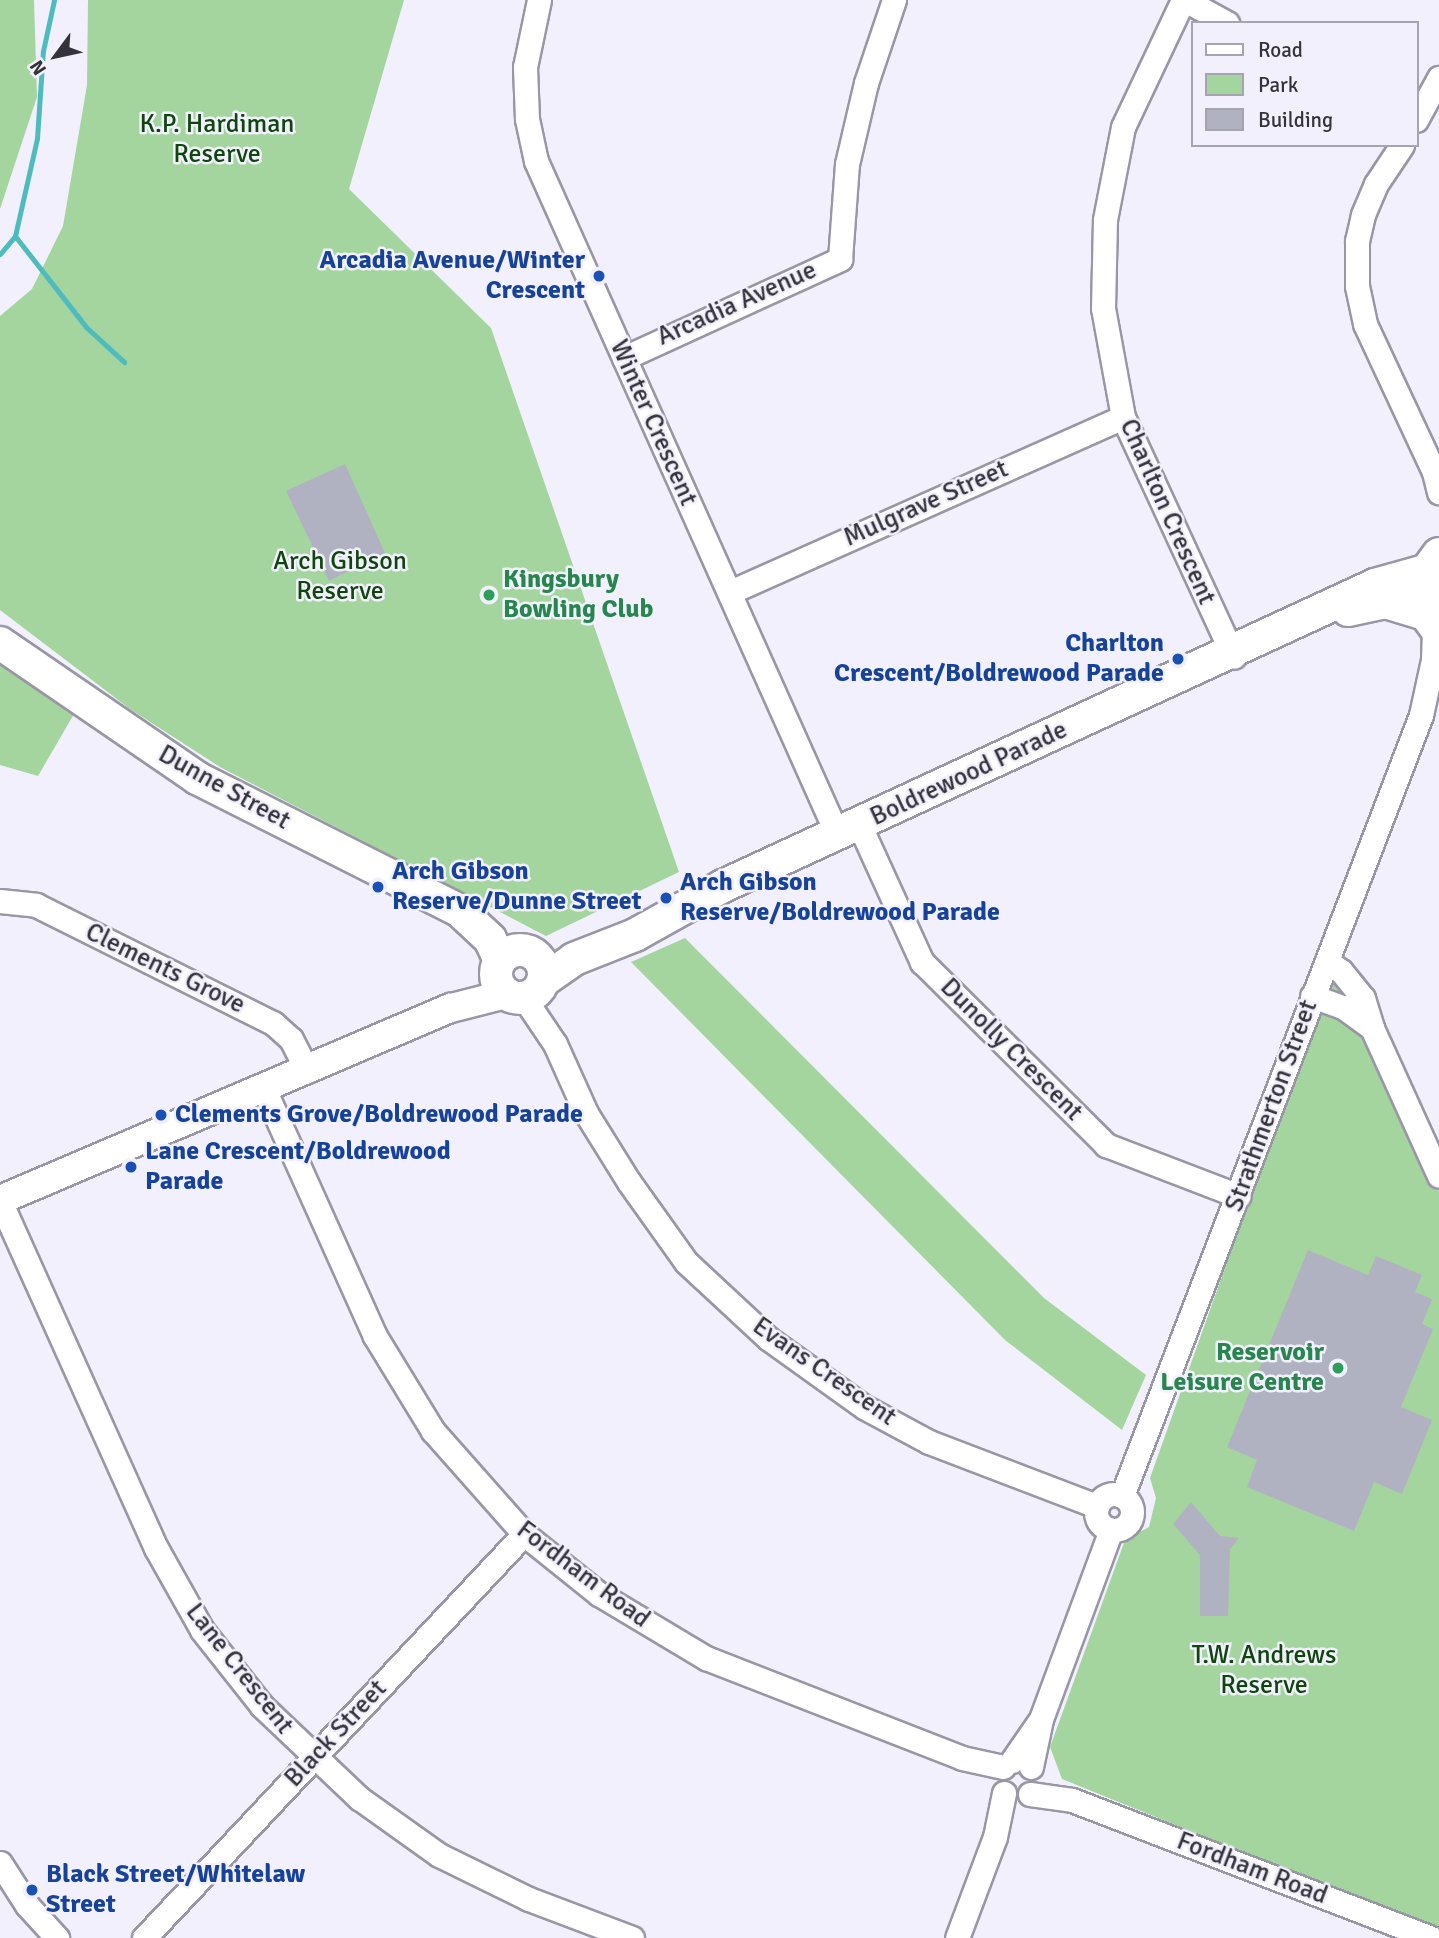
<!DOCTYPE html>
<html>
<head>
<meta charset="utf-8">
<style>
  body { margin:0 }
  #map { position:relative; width:1439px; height:1938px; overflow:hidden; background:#f2f0fd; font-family:Signika,sans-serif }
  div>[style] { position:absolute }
  .green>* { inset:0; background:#a4d59f }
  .stream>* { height:5px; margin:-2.5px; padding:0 2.5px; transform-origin:2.5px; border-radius:2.5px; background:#4ebcbe }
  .building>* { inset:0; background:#b0b2c1 }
  .roads { filter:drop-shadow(2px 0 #9996a5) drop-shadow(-2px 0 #9996a5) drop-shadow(0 2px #9996a5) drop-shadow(0 -2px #9996a5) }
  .minor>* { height:23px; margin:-11.5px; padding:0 11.5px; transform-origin:11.5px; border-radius:11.5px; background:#fff }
  .minor>.ring { margin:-11.5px; padding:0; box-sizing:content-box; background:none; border:23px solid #fff; border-radius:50% }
  .tertiary>* { height:28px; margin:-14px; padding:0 14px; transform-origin:14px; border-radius:14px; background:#fff }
  .secondary>* { height:32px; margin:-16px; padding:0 16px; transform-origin:16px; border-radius:16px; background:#fff }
  .secondary>.ring { margin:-16px; padding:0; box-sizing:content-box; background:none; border:32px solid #fff; border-radius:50% }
  .primary>* { height:35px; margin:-17.5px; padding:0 17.5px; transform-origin:17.5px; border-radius:17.5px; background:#fff }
  .dots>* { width:19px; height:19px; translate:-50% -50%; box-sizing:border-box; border:4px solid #f2f0fd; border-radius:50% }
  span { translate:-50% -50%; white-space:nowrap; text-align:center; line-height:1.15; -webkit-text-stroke:5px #f2f0fd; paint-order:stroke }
  .park-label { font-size:26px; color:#0e460c }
  .transit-label { font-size:26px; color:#164399; font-weight:700 }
  .right { translate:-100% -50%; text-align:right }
  .left { translate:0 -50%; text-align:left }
  .street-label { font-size:26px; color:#343339 }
  .leisure-label { font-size:26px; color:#27864d; font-weight:700 }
  .legend { position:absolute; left:1191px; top:21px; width:228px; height:126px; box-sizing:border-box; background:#f2f0fd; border:2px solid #a6a4af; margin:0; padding:9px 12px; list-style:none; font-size:21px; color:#343339 }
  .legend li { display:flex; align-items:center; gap:14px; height:35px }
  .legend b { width:35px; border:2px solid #a6a4af }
  .north { position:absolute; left:21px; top:21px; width:70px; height:70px; -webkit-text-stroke:5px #f2f0fd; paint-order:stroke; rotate:237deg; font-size:19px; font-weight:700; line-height:28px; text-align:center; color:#343339 }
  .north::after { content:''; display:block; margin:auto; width:24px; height:32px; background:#343339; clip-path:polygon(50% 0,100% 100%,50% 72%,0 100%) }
</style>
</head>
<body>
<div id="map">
  <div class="green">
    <div style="clip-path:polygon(0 0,34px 0,37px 97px,0 209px)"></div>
    <div style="clip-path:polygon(88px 0,404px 0,349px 189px,491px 328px,679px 872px,546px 936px,220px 767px,130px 709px,0 610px,0 316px,32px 289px,63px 226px,87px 85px)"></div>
    <div style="clip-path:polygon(0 662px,74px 714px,38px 776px,0 765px)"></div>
    <div style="clip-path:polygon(685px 938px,1044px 1298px,1146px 1375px,1122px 1430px,1005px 1340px,631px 962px)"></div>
    <div style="clip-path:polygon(1327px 982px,1340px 986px,1352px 999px,1439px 1192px,1439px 1932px,1062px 1779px,1050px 1747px,1125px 1540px,1149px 1527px,1156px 1498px,1150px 1478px)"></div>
  </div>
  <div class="stream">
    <div style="left:15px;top:236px;width:115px;rotate:52deg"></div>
    <div style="left:86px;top:327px;width:52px;rotate:42.6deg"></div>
    <div style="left:0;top:254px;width:23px;rotate:-50deg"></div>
    <div style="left:15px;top:236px;width:100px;rotate:-77.3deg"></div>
    <div style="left:37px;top:138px;width:87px;rotate:-86.1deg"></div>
    <div style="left:43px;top:51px;width:52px;rotate:-77.8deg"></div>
  </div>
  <div class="building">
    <div style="clip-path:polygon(345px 464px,385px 553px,329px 581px,286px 491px)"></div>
    <div style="clip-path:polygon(1308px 1250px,1368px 1275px,1376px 1256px,1422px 1275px,1415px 1292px,1432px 1299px,1422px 1324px,1433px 1329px,1401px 1407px,1432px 1420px,1402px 1494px,1374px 1482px,1354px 1531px,1247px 1487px,1257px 1460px,1227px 1447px)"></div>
    <div style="clip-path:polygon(1191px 1502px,1220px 1536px,1239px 1538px,1230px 1549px,1228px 1616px,1200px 1616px,1200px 1555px,1173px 1524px)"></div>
  </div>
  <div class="roads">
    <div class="minor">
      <div style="left:539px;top:0;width:68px;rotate:101.8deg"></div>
      <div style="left:525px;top:67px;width:52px;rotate:87.8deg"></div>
      <div style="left:527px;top:119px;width:43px;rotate:77.9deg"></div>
      <div style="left:536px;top:161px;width:737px;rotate:65.9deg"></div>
      <div style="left:1183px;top:0;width:140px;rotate:115.3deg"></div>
      <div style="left:1123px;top:127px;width:95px;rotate:101deg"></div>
      <div style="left:1105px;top:220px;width:88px;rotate:91.3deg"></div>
      <div style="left:1103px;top:308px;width:111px;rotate:79.6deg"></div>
      <div style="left:1123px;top:417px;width:264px;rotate:65.2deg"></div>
      <div style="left:1185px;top:0;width:48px;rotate:28.7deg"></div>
      <div style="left:1416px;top:120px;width:48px;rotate:-61.3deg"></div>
      <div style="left:1402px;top:145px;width:47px;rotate:123.7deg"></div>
      <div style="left:1376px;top:184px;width:34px;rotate:113deg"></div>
      <div style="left:1363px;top:215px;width:27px;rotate:103deg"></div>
      <div style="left:1357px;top:241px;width:45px;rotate:90deg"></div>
      <div style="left:1357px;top:286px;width:39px;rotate:78deg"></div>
      <div style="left:1365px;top:324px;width:163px;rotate:65deg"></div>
      <div style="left:1434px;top:472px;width:21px;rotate:76deg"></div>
      <div style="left:624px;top:358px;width:238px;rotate:-24.6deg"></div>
      <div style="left:840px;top:259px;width:95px;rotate:-85.8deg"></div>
      <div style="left:847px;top:164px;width:83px;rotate:-76.8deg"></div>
      <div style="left:866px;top:83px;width:88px;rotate:-71.4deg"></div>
      <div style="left:730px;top:592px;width:430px;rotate:-24deg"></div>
      <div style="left:859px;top:824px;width:152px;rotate:65.5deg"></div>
      <div style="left:922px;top:962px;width:260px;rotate:44.8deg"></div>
      <div style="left:1106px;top:1145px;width:142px;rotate:21deg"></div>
      <div style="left:0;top:901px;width:36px;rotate:6deg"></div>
      <div style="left:36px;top:905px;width:265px;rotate:26.5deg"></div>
      <div style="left:273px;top:1023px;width:24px;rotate:42deg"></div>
      <div style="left:291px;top:1039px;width:36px;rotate:63deg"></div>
      <div style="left:1327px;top:961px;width:17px;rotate:36deg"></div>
      <div style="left:1341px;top:971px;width:35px;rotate:51deg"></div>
      <div style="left:1363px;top:998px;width:31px;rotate:73deg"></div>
      <div style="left:1372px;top:1028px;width:162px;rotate:65.6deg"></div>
      <div style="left:1312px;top:996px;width:33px;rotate:20deg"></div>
      <div style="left:1343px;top:1007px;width:36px;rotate:36deg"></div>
      <div style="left:524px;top:998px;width:55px;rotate:56deg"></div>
      <div style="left:555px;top:1044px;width:76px;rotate:65.8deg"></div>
      <div style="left:586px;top:1113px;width:81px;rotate:58.1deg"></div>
      <div style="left:629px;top:1182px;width:98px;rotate:54.5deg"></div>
      <div style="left:686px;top:1262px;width:113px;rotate:42.9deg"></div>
      <div style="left:769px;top:1339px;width:117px;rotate:35.6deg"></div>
      <div style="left:864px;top:1407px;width:74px;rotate:28.3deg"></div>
      <div style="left:929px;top:1442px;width:180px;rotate:20.9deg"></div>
      <div style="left:264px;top:1089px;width:271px;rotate:65.8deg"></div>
      <div style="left:375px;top:1336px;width:111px;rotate:58.6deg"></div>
      <div style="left:433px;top:1431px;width:137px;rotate:48.5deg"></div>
      <div style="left:524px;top:1534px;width:96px;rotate:38.7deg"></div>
      <div style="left:599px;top:1594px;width:125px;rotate:30.9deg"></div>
      <div style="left:706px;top:1658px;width:275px;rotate:21.3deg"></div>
      <div style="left:962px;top:1758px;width:42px;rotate:12.4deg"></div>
      <div style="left:0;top:1201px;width:380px;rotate:65.8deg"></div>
      <div style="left:156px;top:1548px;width:94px;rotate:60.7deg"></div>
      <div style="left:202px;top:1630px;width:97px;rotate:51.7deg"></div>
      <div style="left:262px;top:1706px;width:134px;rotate:43.5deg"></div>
      <div style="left:359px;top:1798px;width:98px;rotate:35.5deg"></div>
      <div style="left:439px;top:1855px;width:100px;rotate:26.1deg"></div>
      <div style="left:529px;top:1899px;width:110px;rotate:20.7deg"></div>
      <div class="ring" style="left:1096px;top:1494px;width:13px;height:13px"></div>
      <div style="left:1122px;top:1496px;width:836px;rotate:-69.05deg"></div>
      <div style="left:1421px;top:715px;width:56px;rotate:-77.7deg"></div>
      <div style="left:1433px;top:660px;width:35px;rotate:-88deg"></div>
      <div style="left:1012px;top:1761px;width:47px;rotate:-55.3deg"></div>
      <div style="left:1031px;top:1767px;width:49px;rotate:-78.2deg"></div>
      <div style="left:1041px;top:1719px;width:202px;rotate:-69.7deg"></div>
      <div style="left:1030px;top:1794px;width:42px;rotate:8.1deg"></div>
      <div style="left:1072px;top:1800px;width:386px;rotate:21deg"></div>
      <div style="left:0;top:1863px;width:50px;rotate:57.3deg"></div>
      <div style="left:27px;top:1905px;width:45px;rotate:47.7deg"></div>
      <div style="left:144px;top:1938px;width:555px;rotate:-46.75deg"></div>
      <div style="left:957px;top:1938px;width:108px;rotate:-69.4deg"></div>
      <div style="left:995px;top:1837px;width:45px;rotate:-78.4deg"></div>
    </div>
    <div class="tertiary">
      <div style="left:0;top:1200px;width:490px;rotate:-23.1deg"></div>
      <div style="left:451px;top:1008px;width:57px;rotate:-14.3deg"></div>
    </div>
    <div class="secondary">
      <div style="left:1348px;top:610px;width:38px;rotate:-12deg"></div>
      <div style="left:1385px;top:602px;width:45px;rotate:16.8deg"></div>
      <div style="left:0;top:643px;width:239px;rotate:34.4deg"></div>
      <div style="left:197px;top:778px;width:295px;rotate:26.8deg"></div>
      <div style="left:460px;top:911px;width:41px;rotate:43deg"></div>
      <div style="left:490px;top:939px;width:23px;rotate:65deg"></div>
      <div class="ring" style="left:496px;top:950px;width:16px;height:16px"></div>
      <div style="left:543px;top:981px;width:38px;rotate:-35deg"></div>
      <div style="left:574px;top:959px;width:66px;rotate:-21.5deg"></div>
      <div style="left:635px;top:935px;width:101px;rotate:-29.1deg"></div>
      <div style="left:723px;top:886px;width:718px;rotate:-24.78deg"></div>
      <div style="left:1375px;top:585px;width:55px;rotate:-15.8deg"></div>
    </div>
    <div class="primary">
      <div style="left:1439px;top:555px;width:19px;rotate:126deg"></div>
      <div style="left:1428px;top:570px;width:24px;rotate:102deg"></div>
      <div style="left:1423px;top:593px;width:23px;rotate:77deg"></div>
      <div style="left:1428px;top:615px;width:19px;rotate:54deg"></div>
    </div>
  </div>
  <div class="dots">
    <div style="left:599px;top:276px;background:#1a4fb4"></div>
    <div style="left:489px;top:595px;background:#2e9e5b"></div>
    <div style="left:1178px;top:659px;background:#1a4fb4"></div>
    <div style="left:378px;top:887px;background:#1a4fb4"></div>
    <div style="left:666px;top:898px;background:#1a4fb4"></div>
    <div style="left:161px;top:1115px;background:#1a4fb4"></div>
    <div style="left:131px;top:1167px;background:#1a4fb4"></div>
    <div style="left:1338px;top:1368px;background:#2e9e5b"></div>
    <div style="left:32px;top:1890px;background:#1a4fb4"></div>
  </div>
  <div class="park-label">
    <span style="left:217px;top:140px">K.P. Hardiman<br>Reserve</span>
    <span style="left:340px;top:577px">Arch Gibson<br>Reserve</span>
    <span style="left:1264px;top:1671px">T.W. Andrews<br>Reserve</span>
  </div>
  <div class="transit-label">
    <span class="right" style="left:585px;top:276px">Arcadia Avenue/Winter<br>Crescent</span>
    <span class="right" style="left:1164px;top:659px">Charlton<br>Crescent/Boldrewood Parade</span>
    <span class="left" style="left:392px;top:887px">Arch Gibson<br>Reserve/Dunne Street</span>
    <span class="left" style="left:680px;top:898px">Arch Gibson<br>Reserve/Boldrewood Parade</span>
    <span class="left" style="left:175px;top:1115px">Clements Grove/Boldrewood Parade</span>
    <span class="left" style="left:145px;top:1167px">Lane Crescent/Boldrewood<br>Parade</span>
    <span class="left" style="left:46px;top:1890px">Black Street/Whitelaw<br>Street</span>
  </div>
  <div class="street-label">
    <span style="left:737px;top:304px;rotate:-24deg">Arcadia Avenue</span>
    <span style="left:653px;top:423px;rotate:66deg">Winter Crescent</span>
    <span style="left:926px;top:504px;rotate:-24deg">Mulgrave Street</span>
    <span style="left:1167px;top:512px;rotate:66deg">Charlton Crescent</span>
    <span style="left:969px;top:774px;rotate:-25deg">Boldrewood Parade</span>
    <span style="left:224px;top:788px;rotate:29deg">Dunne Street</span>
    <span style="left:165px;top:969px;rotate:26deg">Clements Grove</span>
    <span style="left:1011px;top:1050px;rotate:45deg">Dunolly Crescent</span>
    <span style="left:1272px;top:1106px;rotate:-70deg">Strathmerton Street</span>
    <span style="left:824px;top:1372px;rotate:35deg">Evans Crescent</span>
    <span style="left:583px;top:1575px;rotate:37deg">Fordham Road</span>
    <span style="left:239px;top:1669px;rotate:52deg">Lane Crescent</span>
    <span style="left:336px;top:1734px;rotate:-47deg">Black Street</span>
    <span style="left:1252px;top:1869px;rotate:21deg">Fordham Road</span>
  </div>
  <div class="leisure-label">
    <span class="left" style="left:503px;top:595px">Kingsbury<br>Bowling Club</span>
    <span class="right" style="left:1324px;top:1368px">Reservoir<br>Leisure Centre</span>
  </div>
  <ul class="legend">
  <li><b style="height:9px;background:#fff"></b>Road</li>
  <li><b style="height:19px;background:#a4d59f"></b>Park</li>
  <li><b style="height:19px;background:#b0b2c1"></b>Building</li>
  </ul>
  <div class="north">N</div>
</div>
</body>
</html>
